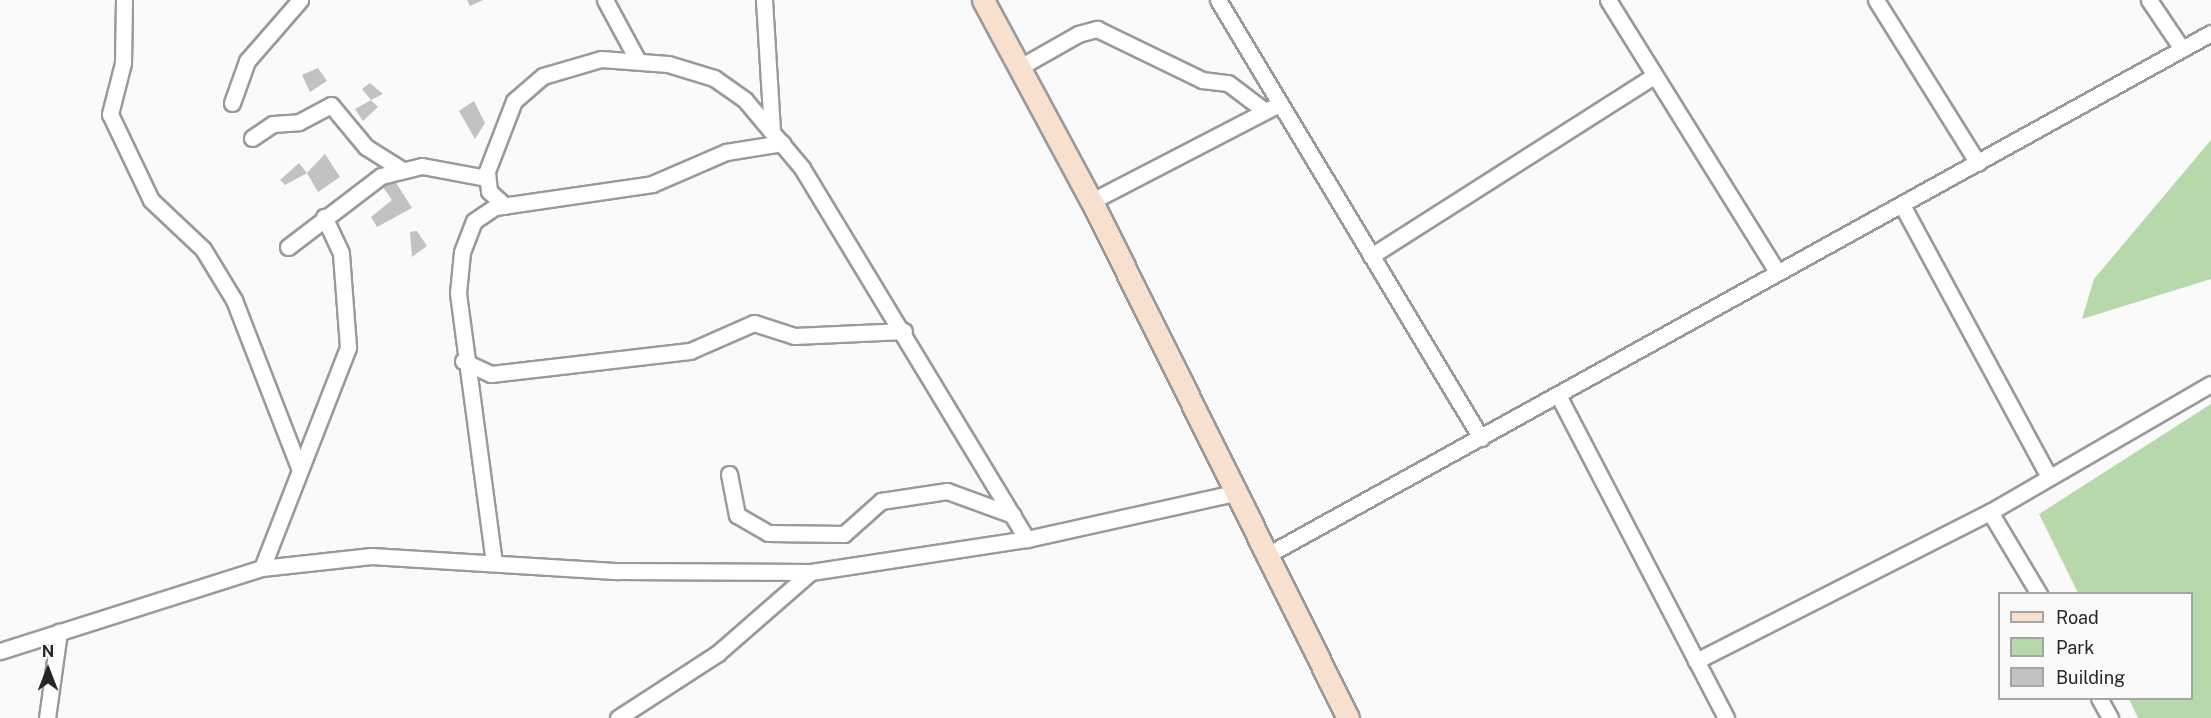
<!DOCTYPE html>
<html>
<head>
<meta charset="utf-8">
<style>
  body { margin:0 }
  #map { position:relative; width:2211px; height:718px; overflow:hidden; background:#fafafb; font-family:"Public Sans",sans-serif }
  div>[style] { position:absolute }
  .green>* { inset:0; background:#b7d8aa }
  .building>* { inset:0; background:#c2c2c3 }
  .roads { filter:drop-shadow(2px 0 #9a9a9b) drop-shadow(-2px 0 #9a9a9b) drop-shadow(0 2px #9a9a9b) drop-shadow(0 -2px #9a9a9b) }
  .street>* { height:15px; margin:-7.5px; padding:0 7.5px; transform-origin:7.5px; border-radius:7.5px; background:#fff }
  .secondary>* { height:21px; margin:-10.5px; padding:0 10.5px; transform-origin:10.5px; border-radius:10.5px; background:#f7e0ce }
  span { translate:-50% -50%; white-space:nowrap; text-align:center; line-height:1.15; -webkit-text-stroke:4.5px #fafafb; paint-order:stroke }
  .legend { position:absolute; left:1998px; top:592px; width:195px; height:108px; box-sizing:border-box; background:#fafafb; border:2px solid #a5a5a6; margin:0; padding:8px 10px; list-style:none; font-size:18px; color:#262626 }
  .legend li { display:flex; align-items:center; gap:12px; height:30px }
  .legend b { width:30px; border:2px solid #a5a5a6 }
  .north { position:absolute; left:18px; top:640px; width:60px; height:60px; -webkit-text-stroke:4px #fafafb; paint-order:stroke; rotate:0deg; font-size:16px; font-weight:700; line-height:24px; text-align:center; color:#262626 }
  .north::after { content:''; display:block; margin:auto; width:21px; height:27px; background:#262626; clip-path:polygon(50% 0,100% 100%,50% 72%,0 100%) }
</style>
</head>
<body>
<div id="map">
  <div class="green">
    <div style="clip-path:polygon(2211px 140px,2211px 279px,2082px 319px,2094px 279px)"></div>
    <div style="clip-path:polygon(2211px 404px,2211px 718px,2138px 718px,2129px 699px,2192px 698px,2192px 594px,2078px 593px,2039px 514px)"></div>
  </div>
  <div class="building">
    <div style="clip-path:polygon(467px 0,483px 0,470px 6px)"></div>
    <div style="clip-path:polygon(318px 68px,327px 81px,310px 92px,302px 75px)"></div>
    <div style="clip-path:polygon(370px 83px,383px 94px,371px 100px,362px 89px)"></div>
    <div style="clip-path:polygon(371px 100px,378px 107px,363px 121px,355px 109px)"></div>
    <div style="clip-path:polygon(474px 101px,485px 123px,475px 139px,459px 111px)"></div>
    <div style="clip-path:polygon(325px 154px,340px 177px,318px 192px,307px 173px)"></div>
    <div style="clip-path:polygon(299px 163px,307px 173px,285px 185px,280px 180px)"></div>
    <div style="clip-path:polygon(395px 181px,412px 208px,377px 227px,371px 217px,392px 200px,383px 187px)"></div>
    <div style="clip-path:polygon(417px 231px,427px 246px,412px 257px,410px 232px)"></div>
  </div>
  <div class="roads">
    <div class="street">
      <div style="left:124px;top:0;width:63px;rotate:90.9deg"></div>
      <div style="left:123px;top:63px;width:53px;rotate:104.3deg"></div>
      <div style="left:110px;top:114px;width:95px;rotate:64.5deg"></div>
      <div style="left:151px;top:200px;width:71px;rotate:43.3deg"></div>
      <div style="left:203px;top:249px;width:60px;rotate:58.7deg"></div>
      <div style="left:234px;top:300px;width:180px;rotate:68.8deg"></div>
      <div style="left:605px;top:0;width:69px;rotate:61.6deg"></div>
      <div style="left:764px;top:0;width:130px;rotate:86.5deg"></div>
      <div style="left:1218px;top:0;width:511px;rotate:59.02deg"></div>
      <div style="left:1608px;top:0;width:320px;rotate:58.1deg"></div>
      <div style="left:1876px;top:0;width:192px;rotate:58deg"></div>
      <div style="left:2149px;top:0;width:59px;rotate:56deg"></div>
      <div style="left:1020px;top:67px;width:67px;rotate:-29.6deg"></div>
      <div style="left:1078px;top:34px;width:20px;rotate:-15deg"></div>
      <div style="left:1097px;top:29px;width:117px;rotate:25.9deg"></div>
      <div style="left:1202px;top:80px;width:26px;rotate:7deg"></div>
      <div style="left:1228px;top:83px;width:46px;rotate:37.1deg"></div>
      <div style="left:232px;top:103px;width:45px;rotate:-70.3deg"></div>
      <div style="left:247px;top:61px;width:81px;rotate:-49deg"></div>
      <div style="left:252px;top:138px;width:25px;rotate:-34deg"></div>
      <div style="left:273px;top:124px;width:26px;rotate:-4deg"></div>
      <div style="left:299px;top:122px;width:36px;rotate:-28deg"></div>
      <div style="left:331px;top:105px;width:55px;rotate:50.2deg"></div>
      <div style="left:366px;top:147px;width:41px;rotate:32.2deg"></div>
      <div style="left:1092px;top:201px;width:204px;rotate:-27.4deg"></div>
      <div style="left:1902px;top:205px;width:307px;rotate:61.6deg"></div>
      <div style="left:505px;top:206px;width:22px;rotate:-137deg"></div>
      <div style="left:489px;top:191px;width:20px;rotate:-96deg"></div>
      <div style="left:487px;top:171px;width:75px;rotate:-68.9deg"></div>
      <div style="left:514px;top:101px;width:38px;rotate:-41deg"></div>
      <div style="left:543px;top:76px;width:60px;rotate:-16.3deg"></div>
      <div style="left:601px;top:59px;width:67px;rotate:4.3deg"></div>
      <div style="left:668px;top:64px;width:48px;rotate:16.9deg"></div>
      <div style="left:714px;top:78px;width:38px;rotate:35deg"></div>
      <div style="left:745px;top:100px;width:89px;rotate:50deg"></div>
      <div style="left:802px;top:168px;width:434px;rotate:58.8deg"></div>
      <div style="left:288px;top:247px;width:117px;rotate:-37.4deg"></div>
      <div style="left:381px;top:176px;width:42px;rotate:-13.7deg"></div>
      <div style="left:422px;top:166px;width:65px;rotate:10.6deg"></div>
      <div style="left:1371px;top:256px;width:333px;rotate:-32.5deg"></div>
      <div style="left:463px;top:361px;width:31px;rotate:25deg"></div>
      <div style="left:491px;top:374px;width:200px;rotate:-6.6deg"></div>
      <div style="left:690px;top:351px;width:70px;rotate:-23.6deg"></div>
      <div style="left:754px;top:323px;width:42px;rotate:18deg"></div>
      <div style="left:794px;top:336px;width:110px;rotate:-2.6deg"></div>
      <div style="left:1558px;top:395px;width:364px;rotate:62.5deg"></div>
      <div style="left:729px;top:474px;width:42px;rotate:79deg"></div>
      <div style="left:737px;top:515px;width:36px;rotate:30deg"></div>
      <div style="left:768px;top:533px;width:76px;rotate:0.8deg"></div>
      <div style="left:844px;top:534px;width:50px;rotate:-41.7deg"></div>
      <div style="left:881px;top:501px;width:67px;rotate:-8.6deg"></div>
      <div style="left:947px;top:491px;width:70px;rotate:20deg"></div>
      <div style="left:1990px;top:512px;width:96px;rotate:59.1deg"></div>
      <div style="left:1269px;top:554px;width:1076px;rotate:-28.95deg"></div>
      <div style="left:494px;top:563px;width:272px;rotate:-97.6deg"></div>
      <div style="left:458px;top:293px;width:41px;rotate:-84.4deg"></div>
      <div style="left:462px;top:252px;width:33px;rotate:-69deg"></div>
      <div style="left:474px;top:221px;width:25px;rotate:-34deg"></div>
      <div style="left:495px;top:207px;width:159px;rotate:-8.3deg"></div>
      <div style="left:652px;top:184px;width:81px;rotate:-23.4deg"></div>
      <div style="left:726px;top:152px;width:57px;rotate:-9.1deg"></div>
      <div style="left:262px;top:568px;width:237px;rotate:-68.7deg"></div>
      <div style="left:348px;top:347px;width:94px;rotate:-94.3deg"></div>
      <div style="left:341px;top:253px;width:40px;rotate:-115deg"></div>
      <div style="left:0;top:651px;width:275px;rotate:-17.6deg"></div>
      <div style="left:262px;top:568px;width:110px;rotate:-6.3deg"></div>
      <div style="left:371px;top:556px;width:248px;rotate:3.5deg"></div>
      <div style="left:619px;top:571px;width:192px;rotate:0.3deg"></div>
      <div style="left:811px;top:572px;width:219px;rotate:-8.7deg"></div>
      <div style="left:1027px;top:539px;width:217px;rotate:-12.5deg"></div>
      <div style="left:1696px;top:661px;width:330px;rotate:-26.9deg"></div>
      <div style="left:1990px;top:512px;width:255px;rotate:-30.1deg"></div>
      <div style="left:2099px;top:698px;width:23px;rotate:61deg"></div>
      <div style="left:47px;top:718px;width:87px;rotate:-82.1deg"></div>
      <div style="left:618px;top:718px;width:119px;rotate:-33deg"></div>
      <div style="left:718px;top:653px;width:123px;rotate:-41.1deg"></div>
    </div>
    <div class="secondary">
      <div style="left:983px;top:0;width:236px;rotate:61.7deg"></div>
      <div style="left:1095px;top:208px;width:569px;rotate:63.61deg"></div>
    </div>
  </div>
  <ul class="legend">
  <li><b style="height:8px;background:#f7e0ce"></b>Road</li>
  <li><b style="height:16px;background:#b7d8aa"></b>Park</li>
  <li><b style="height:16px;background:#c2c2c3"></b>Building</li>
  </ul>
  <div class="north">N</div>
</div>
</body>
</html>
